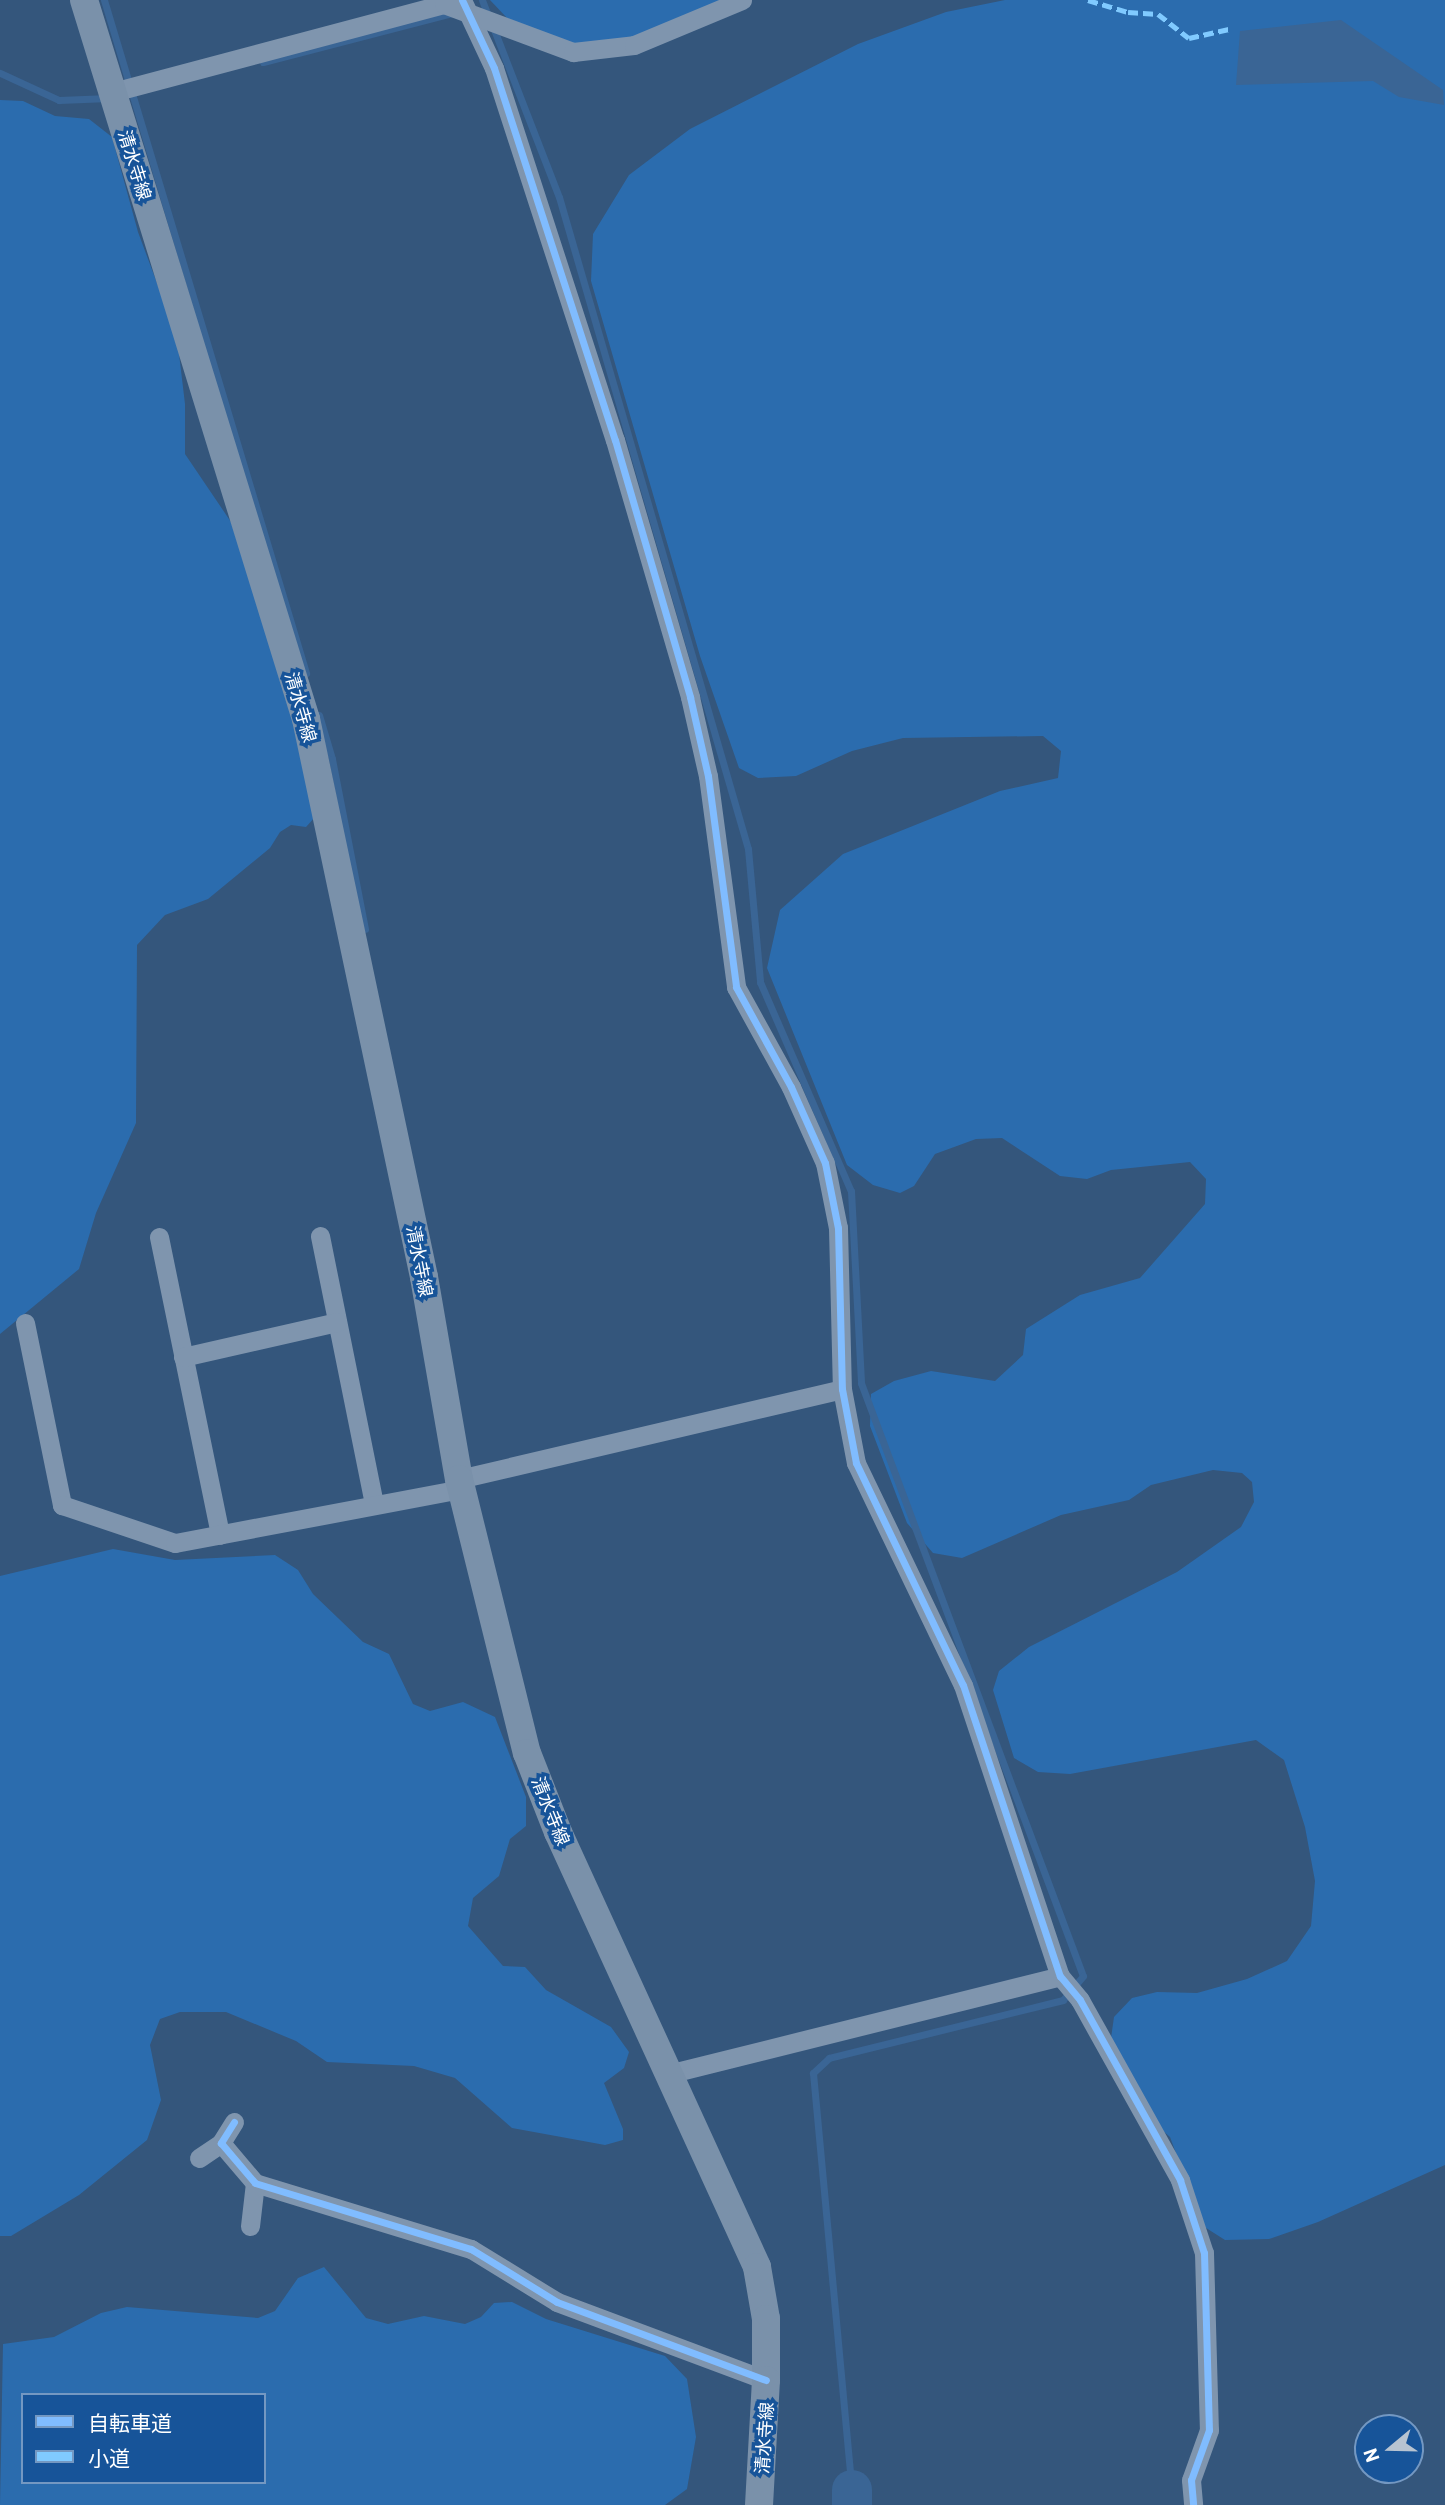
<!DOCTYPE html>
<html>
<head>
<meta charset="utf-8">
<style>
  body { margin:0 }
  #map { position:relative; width:1445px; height:2505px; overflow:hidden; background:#34567c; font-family:Barlow,"Noto Sans JP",sans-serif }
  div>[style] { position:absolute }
  .green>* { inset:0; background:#2b6cae }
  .water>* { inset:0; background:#3a6595 }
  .stream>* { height:7px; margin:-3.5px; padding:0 3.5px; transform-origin:3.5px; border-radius:3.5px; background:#3a6595 }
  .river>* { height:40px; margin:-20px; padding:0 20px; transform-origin:20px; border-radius:20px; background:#3a6595 }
  .street>* { height:19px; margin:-9.5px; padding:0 9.5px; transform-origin:9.5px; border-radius:9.5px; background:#7f95ae }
  .secondary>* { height:28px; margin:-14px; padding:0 14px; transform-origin:14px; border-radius:14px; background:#7a91aa }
  .quiet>* { height:5px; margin-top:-2.5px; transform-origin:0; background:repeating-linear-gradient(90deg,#80caff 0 10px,transparent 0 15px) }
  .cycleway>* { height:7px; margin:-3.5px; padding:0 3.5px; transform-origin:3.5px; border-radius:3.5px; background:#80bcff }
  span { translate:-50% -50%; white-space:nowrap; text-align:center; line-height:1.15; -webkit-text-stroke:7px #175499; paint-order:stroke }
  .street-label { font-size:18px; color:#fff }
  .legend { position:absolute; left:21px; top:2393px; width:245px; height:91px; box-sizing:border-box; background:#175499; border:2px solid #7498c2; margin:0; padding:9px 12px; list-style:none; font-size:21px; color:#fff }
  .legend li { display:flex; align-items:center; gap:14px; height:35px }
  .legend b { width:35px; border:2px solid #7498c2 }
  .north { position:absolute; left:1354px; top:2414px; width:70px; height:70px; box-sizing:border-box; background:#175499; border:2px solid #7498c2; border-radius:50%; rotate:251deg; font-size:19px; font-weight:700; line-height:28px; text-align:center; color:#fff }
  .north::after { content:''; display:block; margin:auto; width:24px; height:32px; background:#b8c4d1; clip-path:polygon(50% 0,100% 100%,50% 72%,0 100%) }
</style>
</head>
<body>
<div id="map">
  <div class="green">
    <div style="clip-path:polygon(490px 0,727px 0,639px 37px,574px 47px,507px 18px)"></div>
    <div style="clip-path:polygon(1005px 0,1445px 0,1445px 2165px,1318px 2222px,1269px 2239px,1225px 2240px,1203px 2226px,1170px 2137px,1155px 2124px,1111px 2038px,1114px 2017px,1132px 1998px,1157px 1992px,1197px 1993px,1247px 1979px,1287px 1961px,1311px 1926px,1315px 1881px,1305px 1827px,1284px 1760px,1256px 1740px,1070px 1774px,1038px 1772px,1014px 1758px,993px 1690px,999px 1671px,1029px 1647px,1177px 1572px,1241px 1527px,1254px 1502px,1252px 1482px,1242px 1473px,1213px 1470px,1151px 1485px,1129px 1500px,1061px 1515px,962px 1558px,933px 1553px,907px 1523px,870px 1426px,871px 1394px,894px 1381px,931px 1371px,995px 1381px,1023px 1355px,1026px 1329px,1080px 1295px,1140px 1278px,1205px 1204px,1206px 1179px,1190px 1162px,1111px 1170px,1087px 1179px,1060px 1176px,1002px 1138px,976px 1139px,935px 1154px,914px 1186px,900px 1193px,873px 1185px,847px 1165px,767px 968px,780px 910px,843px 854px,1000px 791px,1058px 778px,1061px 751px,1043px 736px,903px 738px,852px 751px,796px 776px,758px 778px,739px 768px,700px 656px,591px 281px,593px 234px,629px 175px,690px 129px,858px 44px,946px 12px)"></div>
    <div style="clip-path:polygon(0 100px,23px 101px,55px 116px,89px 119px,112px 137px,138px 232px,177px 337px,185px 404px,185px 454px,231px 522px,302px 747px,315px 817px,306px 827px,291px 825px,280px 832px,270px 848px,208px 899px,165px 915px,137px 945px,136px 1123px,96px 1213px,79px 1269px,0 1334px)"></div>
    <div style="clip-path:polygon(113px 1549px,175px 1560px,275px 1555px,298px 1570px,313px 1594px,363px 1642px,389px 1654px,413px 1704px,430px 1711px,463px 1702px,495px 1717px,526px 1797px,526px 1826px,510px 1839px,499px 1876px,473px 1898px,468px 1926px,503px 1966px,525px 1967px,546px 1990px,611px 2027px,629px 2052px,624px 2068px,604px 2083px,623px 2129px,623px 2140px,605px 2145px,512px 2128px,455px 2078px,414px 2066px,327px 2062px,296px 2041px,226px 2012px,180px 2012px,160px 2019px,150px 2045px,161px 2100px,147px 2140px,79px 2195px,11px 2236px,0 2236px,0 1576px)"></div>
    <div style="clip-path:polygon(evenodd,324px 2267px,366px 2318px,388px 2324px,424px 2316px,465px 2324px,481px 2317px,494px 2303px,512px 2302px,546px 2319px,665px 2356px,687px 2379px,696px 2437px,687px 2489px,665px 2505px,0 2505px,3px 2344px,54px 2337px,101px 2313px,127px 2307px,258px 2318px,275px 2311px,298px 2278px,324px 2267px,23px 2395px,264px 2395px,264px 2482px,23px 2482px,23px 2395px)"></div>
  </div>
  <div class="water">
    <div style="clip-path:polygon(1341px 20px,1443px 90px,1444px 105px,1399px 97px,1373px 81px,1236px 85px,1240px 31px)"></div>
  </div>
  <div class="stream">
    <div style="left:104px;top:0;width:703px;rotate:73.29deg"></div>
    <div style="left:482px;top:0;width:17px;rotate:69deg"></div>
    <div style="left:493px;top:27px;width:182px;rotate:68.8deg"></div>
    <div style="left:559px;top:197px;width:679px;rotate:73.83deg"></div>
    <div style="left:748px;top:849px;width:134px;rotate:84.8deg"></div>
    <div style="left:760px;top:982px;width:228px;rotate:66.5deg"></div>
    <div style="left:851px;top:1191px;width:192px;rotate:87deg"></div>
    <div style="left:861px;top:1383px;width:633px;rotate:69.48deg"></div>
    <div style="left:1083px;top:1976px;width:31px;rotate:130deg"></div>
    <div style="left:1063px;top:2000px;width:241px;rotate:166.1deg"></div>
    <div style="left:829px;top:2058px;width:22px;rotate:137deg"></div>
    <div style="left:813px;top:2073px;width:419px;rotate:84.7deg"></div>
    <div style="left:263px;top:62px;width:195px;rotate:-14.5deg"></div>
    <div style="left:0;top:73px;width:65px;rotate:24.6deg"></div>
    <div style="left:59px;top:100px;width:50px;rotate:-2.3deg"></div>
    <div style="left:319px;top:715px;width:46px;rotate:73.5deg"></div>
    <div style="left:332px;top:759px;width:173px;rotate:79deg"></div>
  </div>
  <div class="river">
    <div style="left:852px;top:2490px;width:15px;rotate:90deg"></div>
  </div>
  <div class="street">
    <div style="left:462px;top:0;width:75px;rotate:64.8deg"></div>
    <div style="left:494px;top:68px;width:391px;rotate:72deg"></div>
    <div style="left:615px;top:440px;width:268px;rotate:73.7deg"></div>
    <div style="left:690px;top:697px;width:81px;rotate:77.2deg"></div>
    <div style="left:708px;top:776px;width:213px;rotate:82.4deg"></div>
    <div style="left:736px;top:987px;width:114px;rotate:61.2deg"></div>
    <div style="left:791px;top:1087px;width:83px;rotate:65.9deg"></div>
    <div style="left:825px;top:1163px;width:66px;rotate:78.7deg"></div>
    <div style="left:838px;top:1228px;width:161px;rotate:88.6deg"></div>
    <div style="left:842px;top:1389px;width:75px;rotate:79.3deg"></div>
    <div style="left:856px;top:1463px;width:246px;rotate:64.3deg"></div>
    <div style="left:963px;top:1685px;width:307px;rotate:71.6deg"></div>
    <div style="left:1060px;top:1976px;width:31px;rotate:50deg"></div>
    <div style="left:1080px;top:2000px;width:206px;rotate:60.9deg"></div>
    <div style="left:1180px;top:2180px;width:77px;rotate:71.8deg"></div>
    <div style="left:1204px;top:2253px;width:177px;rotate:88.4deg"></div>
    <div style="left:1209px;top:2430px;width:53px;rotate:109.8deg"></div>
    <div style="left:1191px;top:2480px;width:25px;rotate:85deg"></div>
    <div style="left:113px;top:92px;width:342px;rotate:-14.9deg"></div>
    <div style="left:444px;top:4px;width:138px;rotate:20.4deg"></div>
    <div style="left:573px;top:52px;width:61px;rotate:-6.5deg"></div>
    <div style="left:634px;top:45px;width:117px;rotate:-22.6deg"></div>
    <div style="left:320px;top:1236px;width:274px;rotate:78.6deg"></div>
    <div style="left:159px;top:1237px;width:304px;rotate:78.4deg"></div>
    <div style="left:25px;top:1323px;width:186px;rotate:78.5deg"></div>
    <div style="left:62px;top:1505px;width:119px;rotate:18.6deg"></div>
    <div style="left:175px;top:1543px;width:291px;rotate:-10.7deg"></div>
    <div style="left:183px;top:1357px;width:158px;rotate:-12.8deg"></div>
    <div style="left:459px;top:1479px;width:393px;rotate:-13.2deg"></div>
    <div style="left:672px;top:2073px;width:400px;rotate:-14deg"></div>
    <div style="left:234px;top:2122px;width:25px;rotate:122deg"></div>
    <div style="left:221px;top:2143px;width:52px;rotate:49.6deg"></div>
    <div style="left:255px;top:2183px;width:226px;rotate:17deg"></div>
    <div style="left:471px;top:2249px;width:101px;rotate:31.6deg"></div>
    <div style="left:557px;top:2302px;width:223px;rotate:20.5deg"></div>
    <div style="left:199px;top:2158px;width:27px;rotate:-34deg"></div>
    <div style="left:250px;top:2226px;width:43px;rotate:-83.4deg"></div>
  </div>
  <div class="secondary">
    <div style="left:84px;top:0;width:752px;rotate:72.84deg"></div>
    <div style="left:306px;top:719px;width:570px;rotate:78.06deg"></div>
    <div style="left:424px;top:1277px;width:205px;rotate:80.2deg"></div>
    <div style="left:459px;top:1479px;width:282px;rotate:76.1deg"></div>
    <div style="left:527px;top:1753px;width:85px;rotate:68.6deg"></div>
    <div style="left:558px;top:1832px;width:478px;rotate:65.4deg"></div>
    <div style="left:757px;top:2267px;width:53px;rotate:80.2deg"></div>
    <div style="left:766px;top:2319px;width:61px;rotate:90deg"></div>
    <div style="left:766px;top:2380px;width:125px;rotate:93.2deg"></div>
  </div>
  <div class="quiet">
    <div style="left:1088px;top:0;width:42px;rotate:16.7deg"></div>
    <div style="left:1128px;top:12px;width:30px;rotate:4deg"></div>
    <div style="left:1158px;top:14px;width:39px;rotate:38deg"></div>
    <div style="left:1189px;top:38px;width:41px;rotate:-12.7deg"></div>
  </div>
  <div class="cycleway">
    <div style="left:462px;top:0;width:75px;rotate:64.8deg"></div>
    <div style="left:494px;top:68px;width:391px;rotate:72deg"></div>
    <div style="left:615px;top:440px;width:268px;rotate:73.7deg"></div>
    <div style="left:690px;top:697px;width:81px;rotate:77.2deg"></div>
    <div style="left:708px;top:776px;width:213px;rotate:82.4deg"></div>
    <div style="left:736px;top:987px;width:114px;rotate:61.2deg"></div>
    <div style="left:791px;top:1087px;width:83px;rotate:65.9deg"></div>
    <div style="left:825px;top:1163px;width:66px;rotate:78.7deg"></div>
    <div style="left:838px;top:1228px;width:161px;rotate:88.6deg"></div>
    <div style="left:842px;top:1389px;width:75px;rotate:79.3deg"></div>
    <div style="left:856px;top:1463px;width:246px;rotate:64.3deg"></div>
    <div style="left:963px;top:1685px;width:307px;rotate:71.6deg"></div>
    <div style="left:1060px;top:1976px;width:31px;rotate:50deg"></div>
    <div style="left:1080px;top:2000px;width:206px;rotate:60.9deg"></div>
    <div style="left:1180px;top:2180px;width:77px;rotate:71.8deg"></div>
    <div style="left:1204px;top:2253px;width:177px;rotate:88.4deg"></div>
    <div style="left:1209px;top:2430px;width:53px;rotate:109.8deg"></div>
    <div style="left:1191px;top:2480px;width:25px;rotate:85deg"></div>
    <div style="left:234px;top:2122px;width:25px;rotate:122deg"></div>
    <div style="left:221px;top:2143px;width:52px;rotate:49.6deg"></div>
    <div style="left:255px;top:2183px;width:226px;rotate:17deg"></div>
    <div style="left:471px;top:2249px;width:101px;rotate:31.6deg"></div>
    <div style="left:557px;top:2302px;width:223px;rotate:20.5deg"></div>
  </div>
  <div class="street-label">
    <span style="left:135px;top:165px;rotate:73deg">清水寺線</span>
    <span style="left:301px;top:707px;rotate:74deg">清水寺線</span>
    <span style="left:420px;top:1261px;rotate:79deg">清水寺線</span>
    <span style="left:551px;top:1811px;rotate:68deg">清水寺線</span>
    <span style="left:764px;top:2438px;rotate:-86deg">清水寺線</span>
  </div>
  <ul class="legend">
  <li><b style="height:9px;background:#80bcff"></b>自転車道</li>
  <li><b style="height:9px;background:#80caff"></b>小道</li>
  </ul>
  <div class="north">N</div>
</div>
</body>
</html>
